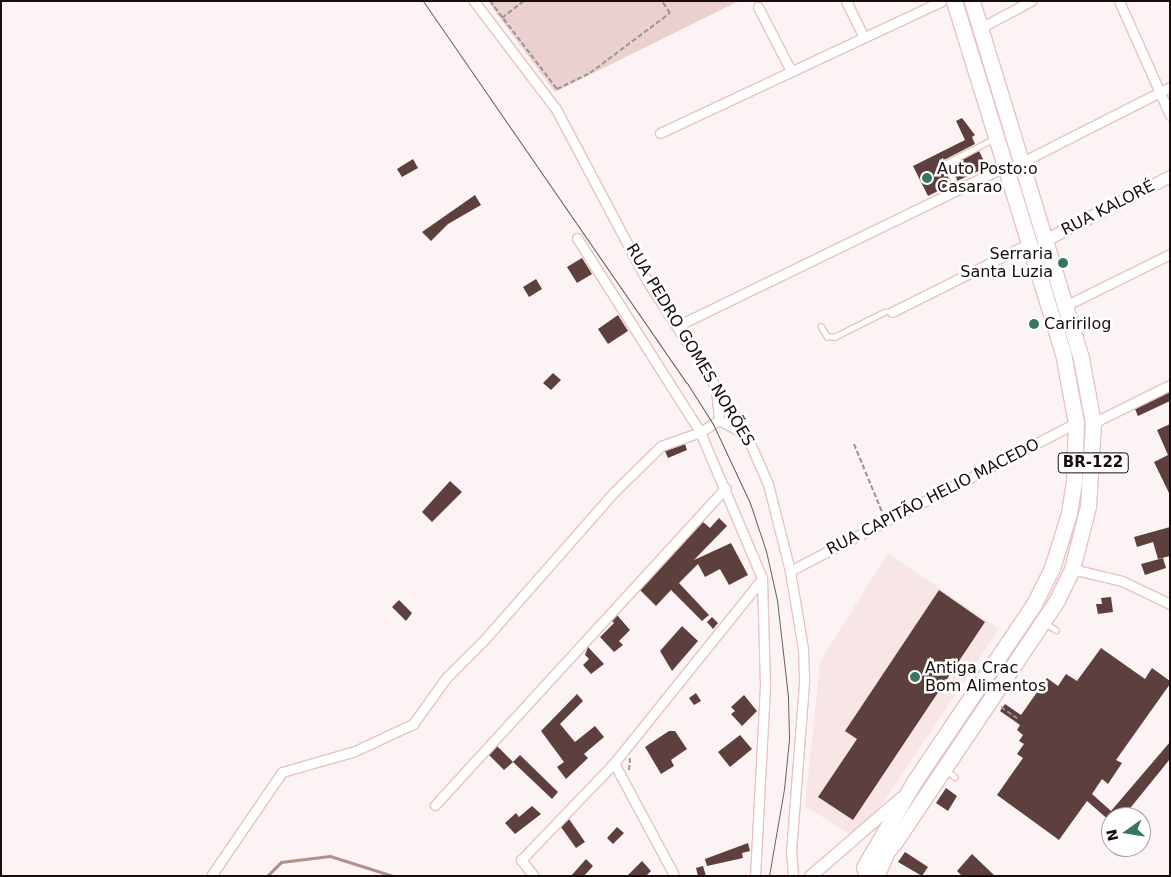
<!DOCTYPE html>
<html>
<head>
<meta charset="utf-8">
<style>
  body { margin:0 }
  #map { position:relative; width:1171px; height:877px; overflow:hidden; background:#fcf4f4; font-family:"DejaVu Sans",sans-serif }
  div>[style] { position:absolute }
  .built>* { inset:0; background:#f7e6e5 }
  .green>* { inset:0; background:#ead1d0 }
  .stream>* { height:3px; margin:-1.5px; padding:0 1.5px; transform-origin:1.5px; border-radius:1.5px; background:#b28e8d }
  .building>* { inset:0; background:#5d3f3e }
  .path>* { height:2px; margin-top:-1px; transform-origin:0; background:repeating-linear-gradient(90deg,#9b9292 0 5px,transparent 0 7.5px) }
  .roads { filter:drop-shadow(1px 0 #e7c3c1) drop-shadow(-1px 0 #e7c3c1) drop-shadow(0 1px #e7c3c1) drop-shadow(0 -1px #e7c3c1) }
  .lane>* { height:4.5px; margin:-2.25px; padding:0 2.25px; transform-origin:2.25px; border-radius:2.25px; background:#fff }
  .street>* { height:9px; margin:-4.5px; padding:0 4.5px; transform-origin:4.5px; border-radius:4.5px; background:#fff }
  .secondary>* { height:11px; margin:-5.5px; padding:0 5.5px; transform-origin:5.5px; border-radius:5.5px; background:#fff }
  .highway>* { height:15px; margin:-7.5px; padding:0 7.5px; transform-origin:7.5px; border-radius:7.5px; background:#fff }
  .tram>* { height:1px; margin:-0.5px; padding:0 0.5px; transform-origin:0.5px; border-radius:0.5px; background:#695e5e }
  .dots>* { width:14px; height:14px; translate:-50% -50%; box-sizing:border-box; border:2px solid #fff; border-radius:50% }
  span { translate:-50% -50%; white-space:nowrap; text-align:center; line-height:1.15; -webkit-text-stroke:5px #fff; paint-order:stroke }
  .shield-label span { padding:1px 4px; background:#fff; border:1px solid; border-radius:4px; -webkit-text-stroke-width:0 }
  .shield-label { font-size:15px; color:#180c0c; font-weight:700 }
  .poi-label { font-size:16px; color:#180c0c }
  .left { translate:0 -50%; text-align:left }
  .right { translate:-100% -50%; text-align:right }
  .street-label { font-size:16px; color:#180c0c }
  .frame { position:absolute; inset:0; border:2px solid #180c0c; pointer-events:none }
  .north { position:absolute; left:1101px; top:807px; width:50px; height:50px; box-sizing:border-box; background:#fff; border:1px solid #a39e9e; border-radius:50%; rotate:257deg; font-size:14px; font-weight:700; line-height:20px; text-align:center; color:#180c0c }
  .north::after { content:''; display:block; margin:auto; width:18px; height:22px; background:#377662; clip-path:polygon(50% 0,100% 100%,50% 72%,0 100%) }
</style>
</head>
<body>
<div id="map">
  <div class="built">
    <div style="clip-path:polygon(888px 553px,999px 629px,877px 812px,849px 834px,805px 806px,820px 662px)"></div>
  </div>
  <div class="green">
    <div style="clip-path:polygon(492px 1px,739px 1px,555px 92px,491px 6px)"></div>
  </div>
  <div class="stream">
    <div style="left:267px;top:876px;width:20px;rotate:-45deg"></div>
    <div style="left:281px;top:862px;width:49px;rotate:-7deg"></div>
    <div style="left:330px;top:856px;width:66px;rotate:17.6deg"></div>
  </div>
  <div class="building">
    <div style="clip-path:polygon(962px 118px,975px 135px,972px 137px,975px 144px,944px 160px,950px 185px,928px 196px,913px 166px,965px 140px,956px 121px)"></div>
    <div style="clip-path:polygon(979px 151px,987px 167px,957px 181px,952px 165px)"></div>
    <div style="clip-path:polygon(413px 159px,418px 168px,402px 177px,397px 169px)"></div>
    <div style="clip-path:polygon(475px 195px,481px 205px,448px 224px,431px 241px,422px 232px)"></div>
    <div style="clip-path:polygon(582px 258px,592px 274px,577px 283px,567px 267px)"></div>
    <div style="clip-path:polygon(536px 279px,542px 289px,529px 297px,523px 287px)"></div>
    <div style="clip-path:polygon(618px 315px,628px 331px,608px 344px,598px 329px)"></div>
    <div style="clip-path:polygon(553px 373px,561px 380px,551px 390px,543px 383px)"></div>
    <div style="clip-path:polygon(1170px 392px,1170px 401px,1138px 416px,1135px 409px)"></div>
    <div style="clip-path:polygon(1170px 424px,1170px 495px,1154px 462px,1168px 455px,1157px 430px)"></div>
    <div style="clip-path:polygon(685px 444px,687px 450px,668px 458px,665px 451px)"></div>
    <div style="clip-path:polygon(450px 481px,462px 492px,432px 522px,422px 512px)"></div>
    <div style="clip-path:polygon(719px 518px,727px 526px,694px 560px,731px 543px,748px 575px,729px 585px,720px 569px,705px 577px,698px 564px,679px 583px,709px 615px,702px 621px,671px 590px,656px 606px,640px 590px,703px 522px,710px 528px)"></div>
    <div style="clip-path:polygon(1170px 527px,1170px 556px,1158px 559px,1153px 542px,1137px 547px,1134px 537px)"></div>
    <div style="clip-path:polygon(1163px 558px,1166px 568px,1145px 575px,1141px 564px)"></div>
    <div style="clip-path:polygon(939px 590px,985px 622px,853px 820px,818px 797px,857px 739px,845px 731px)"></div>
    <div style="clip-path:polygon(1111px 597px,1113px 612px,1098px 614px,1096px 604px,1102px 604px,1101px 598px)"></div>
    <div style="clip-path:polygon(399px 600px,412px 613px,406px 621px,392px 607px)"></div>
    <div style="clip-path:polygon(617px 615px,630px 630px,619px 641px,623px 645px,614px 652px,600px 637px,614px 623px,612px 621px)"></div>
    <div style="clip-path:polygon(712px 617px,718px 623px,713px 629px,707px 622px)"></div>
    <div style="clip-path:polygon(682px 626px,698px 641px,672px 671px,660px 651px)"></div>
    <div style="clip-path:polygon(588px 647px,604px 664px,591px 674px,583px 665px,589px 659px,585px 655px)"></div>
    <div style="clip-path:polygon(1101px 648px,1145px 679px,1152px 668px,1170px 681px,1170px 684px,1116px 760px,1122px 763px,1108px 784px,1102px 779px,1092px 794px,1111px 811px,1170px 742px,1170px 759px,1123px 817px,1111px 817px,1111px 822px,1087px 801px,1059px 840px,997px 795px,1023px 758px,1017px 754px,1024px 744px,1019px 741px,1023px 735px,1017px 730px,1020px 725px,1000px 711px,1005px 704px,1021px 715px,1047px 678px,1058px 686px,1066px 674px,1077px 681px)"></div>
    <div style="clip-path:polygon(696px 693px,701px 701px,694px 705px,689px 698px)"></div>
    <div style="clip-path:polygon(577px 694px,583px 701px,560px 724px,575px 742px,595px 726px,604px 737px,584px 754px,588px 758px,566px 779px,557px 767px,564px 762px,541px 731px)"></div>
    <div style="clip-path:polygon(744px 695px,757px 711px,742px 726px,731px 714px,735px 711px,731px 707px)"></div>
    <div style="clip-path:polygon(669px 731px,675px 731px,687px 749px,671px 760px,674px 766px,661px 774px,645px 747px)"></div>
    <div style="clip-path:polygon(740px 735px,752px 749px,730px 767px,718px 752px)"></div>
    <div style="clip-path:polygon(497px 746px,513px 762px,504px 770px,489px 755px)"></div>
    <div style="clip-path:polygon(520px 755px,558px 792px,552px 799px,513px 762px)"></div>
    <div style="clip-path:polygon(946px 788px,957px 796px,948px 811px,936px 803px)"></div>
    <div style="clip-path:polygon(532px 806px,541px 814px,515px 834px,505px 823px,516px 813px,519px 817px)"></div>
    <div style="clip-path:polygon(569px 819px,585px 842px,576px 848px,561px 827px)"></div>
    <div style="clip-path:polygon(617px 827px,624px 833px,613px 844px,607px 838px)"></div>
    <div style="clip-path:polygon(748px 843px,750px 851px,742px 853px,743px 858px,707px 866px,705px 859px)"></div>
    <div style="clip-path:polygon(905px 852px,928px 867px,922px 876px,898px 862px)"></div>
    <div style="clip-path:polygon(972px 854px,995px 876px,962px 876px,957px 871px)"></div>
    <div style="clip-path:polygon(586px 859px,593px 866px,584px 876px,571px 876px)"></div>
    <div style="clip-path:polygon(642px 861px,651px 871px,646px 876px,627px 876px)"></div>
    <div style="clip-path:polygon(703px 866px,706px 876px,698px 876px,696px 868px)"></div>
  </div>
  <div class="path">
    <div style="left:490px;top:1px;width:111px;rotate:52.7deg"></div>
    <div style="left:557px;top:89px;width:37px;rotate:-26deg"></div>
    <div style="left:590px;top:73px;width:100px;rotate:-36.9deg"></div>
    <div style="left:670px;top:13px;width:14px;rotate:-124deg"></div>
    <div style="left:502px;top:18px;width:28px;rotate:-38deg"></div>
    <div style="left:854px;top:444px;width:74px;rotate:67.6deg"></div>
    <div style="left:1001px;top:707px;width:21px;rotate:35deg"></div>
    <div style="left:629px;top:770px;width:12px;rotate:-85deg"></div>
  </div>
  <div class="roads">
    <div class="lane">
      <div style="left:956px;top:190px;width:28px;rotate:-108deg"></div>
      <div style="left:947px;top:163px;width:52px;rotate:-27.6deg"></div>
      <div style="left:821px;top:326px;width:12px;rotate:59deg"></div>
      <div style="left:827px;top:336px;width:7px;rotate:8deg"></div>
      <div style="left:834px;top:337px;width:56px;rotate:-26.6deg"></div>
      <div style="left:884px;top:312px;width:8px"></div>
      <div style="left:1045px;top:623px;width:13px;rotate:32deg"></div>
      <div style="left:946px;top:770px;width:11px;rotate:38deg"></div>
    </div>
    <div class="street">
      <div style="left:474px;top:1px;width:136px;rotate:52.8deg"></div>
      <div style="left:556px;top:109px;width:192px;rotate:62.1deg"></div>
      <div style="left:646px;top:279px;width:184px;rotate:57.2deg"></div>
      <div style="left:746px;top:434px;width:55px;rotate:66.3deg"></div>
      <div style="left:768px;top:484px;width:90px;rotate:75.8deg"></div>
      <div style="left:790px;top:571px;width:79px;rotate:80.5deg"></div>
      <div style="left:803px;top:649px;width:34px;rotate:88deg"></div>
      <div style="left:804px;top:683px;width:169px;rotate:94.4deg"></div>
      <div style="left:791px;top:851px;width:25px;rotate:85deg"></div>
      <div style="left:846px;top:1px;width:39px;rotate:64deg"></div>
      <div style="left:1119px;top:1px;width:125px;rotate:65.9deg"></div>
      <div style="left:758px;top:7px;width:72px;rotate:62.7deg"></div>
      <div style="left:980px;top:28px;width:58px;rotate:-27.9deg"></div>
      <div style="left:660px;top:133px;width:311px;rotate:-25.1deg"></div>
      <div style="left:1022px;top:162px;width:166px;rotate:-26.9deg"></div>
      <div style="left:577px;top:238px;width:230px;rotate:57.6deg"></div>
      <div style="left:700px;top:432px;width:159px;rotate:67deg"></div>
      <div style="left:762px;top:578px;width:108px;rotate:88.4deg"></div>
      <div style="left:765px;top:686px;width:190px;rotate:93deg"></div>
      <div style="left:1067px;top:305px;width:115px;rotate:-26.3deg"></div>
      <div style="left:892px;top:312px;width:154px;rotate:-26.6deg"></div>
      <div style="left:677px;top:326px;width:366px;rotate:-25.9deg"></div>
      <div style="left:716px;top:390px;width:30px;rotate:84deg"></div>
      <div style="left:1093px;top:423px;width:86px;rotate:-26.3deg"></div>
      <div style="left:1072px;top:569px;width:51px;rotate:13.5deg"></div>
      <div style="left:1122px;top:581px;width:53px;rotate:25.6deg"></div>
      <div style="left:790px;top:571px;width:322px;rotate:-27.4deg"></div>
      <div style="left:614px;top:763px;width:125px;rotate:61.8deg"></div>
      <div style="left:435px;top:805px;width:430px;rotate:-47.5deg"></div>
      <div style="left:211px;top:876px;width:126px;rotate:-55.7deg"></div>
      <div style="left:282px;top:772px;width:76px;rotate:-16deg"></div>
      <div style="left:355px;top:751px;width:64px;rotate:-25deg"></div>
      <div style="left:413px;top:724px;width:57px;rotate:-54.3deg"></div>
      <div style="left:446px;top:678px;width:54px;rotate:-45deg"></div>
      <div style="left:484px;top:640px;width:196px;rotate:-48.7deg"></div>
      <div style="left:613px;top:493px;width:67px;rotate:-44.4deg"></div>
      <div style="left:661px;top:446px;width:41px;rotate:-19.7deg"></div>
      <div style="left:700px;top:432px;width:22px;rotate:-32deg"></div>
      <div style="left:719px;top:420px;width:27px;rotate:28deg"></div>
      <div style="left:534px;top:876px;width:21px;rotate:-129deg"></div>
      <div style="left:521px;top:860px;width:134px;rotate:-46.2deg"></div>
      <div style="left:614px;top:763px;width:236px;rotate:-51.2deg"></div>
    </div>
    <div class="secondary">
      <div style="left:1047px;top:239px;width:138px;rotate:-27.1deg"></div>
      <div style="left:810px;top:876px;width:119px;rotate:-40.9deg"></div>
      <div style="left:878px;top:876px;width:21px;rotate:-65deg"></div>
    </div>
    <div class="highway">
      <div style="left:864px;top:867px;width:99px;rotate:-59.5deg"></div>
      <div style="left:914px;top:782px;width:215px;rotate:-56deg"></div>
      <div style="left:1034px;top:604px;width:40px;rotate:-63.4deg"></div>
      <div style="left:1052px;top:568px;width:58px;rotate:-72.8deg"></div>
      <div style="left:1069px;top:513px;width:31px;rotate:-81deg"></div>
      <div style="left:1074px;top:482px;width:59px;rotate:-88.1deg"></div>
      <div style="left:1076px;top:423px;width:71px;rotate:-100.5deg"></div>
      <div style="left:1063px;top:353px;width:368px;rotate:-107.2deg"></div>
      <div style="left:865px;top:876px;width:44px;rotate:-48.7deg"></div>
      <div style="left:894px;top:843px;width:293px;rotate:-56.1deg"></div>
      <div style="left:1057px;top:600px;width:34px;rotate:-64deg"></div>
      <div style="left:1072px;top:569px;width:65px;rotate:-75.7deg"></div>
      <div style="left:1088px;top:506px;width:83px;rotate:-86.6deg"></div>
      <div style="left:1093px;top:423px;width:66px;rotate:-100.5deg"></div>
      <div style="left:1081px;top:358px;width:373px;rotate:-107deg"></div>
    </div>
  </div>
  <div class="tram">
    <div style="left:423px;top:1px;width:464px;rotate:55.4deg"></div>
    <div style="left:687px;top:383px;width:49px;rotate:57.6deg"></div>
    <div style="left:713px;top:424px;width:87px;rotate:64.9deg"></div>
    <div style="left:750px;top:503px;width:51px;rotate:71.6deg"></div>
    <div style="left:766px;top:551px;width:50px;rotate:77.3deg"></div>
    <div style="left:777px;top:600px;width:98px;rotate:83.5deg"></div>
    <div style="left:788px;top:697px;width:42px;rotate:88.6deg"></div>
    <div style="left:789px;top:739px;width:50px;rotate:95.7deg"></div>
    <div style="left:784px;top:789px;width:88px;rotate:99.8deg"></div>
  </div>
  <div class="dots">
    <div style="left:927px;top:178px;background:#377662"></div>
    <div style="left:1063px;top:263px;background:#377662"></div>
    <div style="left:1034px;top:324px;background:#377662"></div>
    <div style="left:915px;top:677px;background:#377662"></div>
  </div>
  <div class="shield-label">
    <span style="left:1093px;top:463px">BR-122</span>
  </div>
  <div class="poi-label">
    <span class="left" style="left:937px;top:178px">Auto Posto:o<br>Casarao</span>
    <span class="right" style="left:1053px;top:263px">Serraria<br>Santa Luzia</span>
    <span class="left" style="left:1044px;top:324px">Caririlog</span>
    <span class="left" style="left:925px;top:677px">Antiga Crac<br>Bom Alimentos</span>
  </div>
  <div class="street-label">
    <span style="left:1108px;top:208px;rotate:-27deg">RUA KALORÉ</span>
    <span style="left:690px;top:345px;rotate:59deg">RUA PEDRO GOMES NORÕES</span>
    <span style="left:933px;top:497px;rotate:-27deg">RUA CAPITÃO HELIO MACEDO</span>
  </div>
  <div class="frame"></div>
  <div class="north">N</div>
</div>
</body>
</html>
